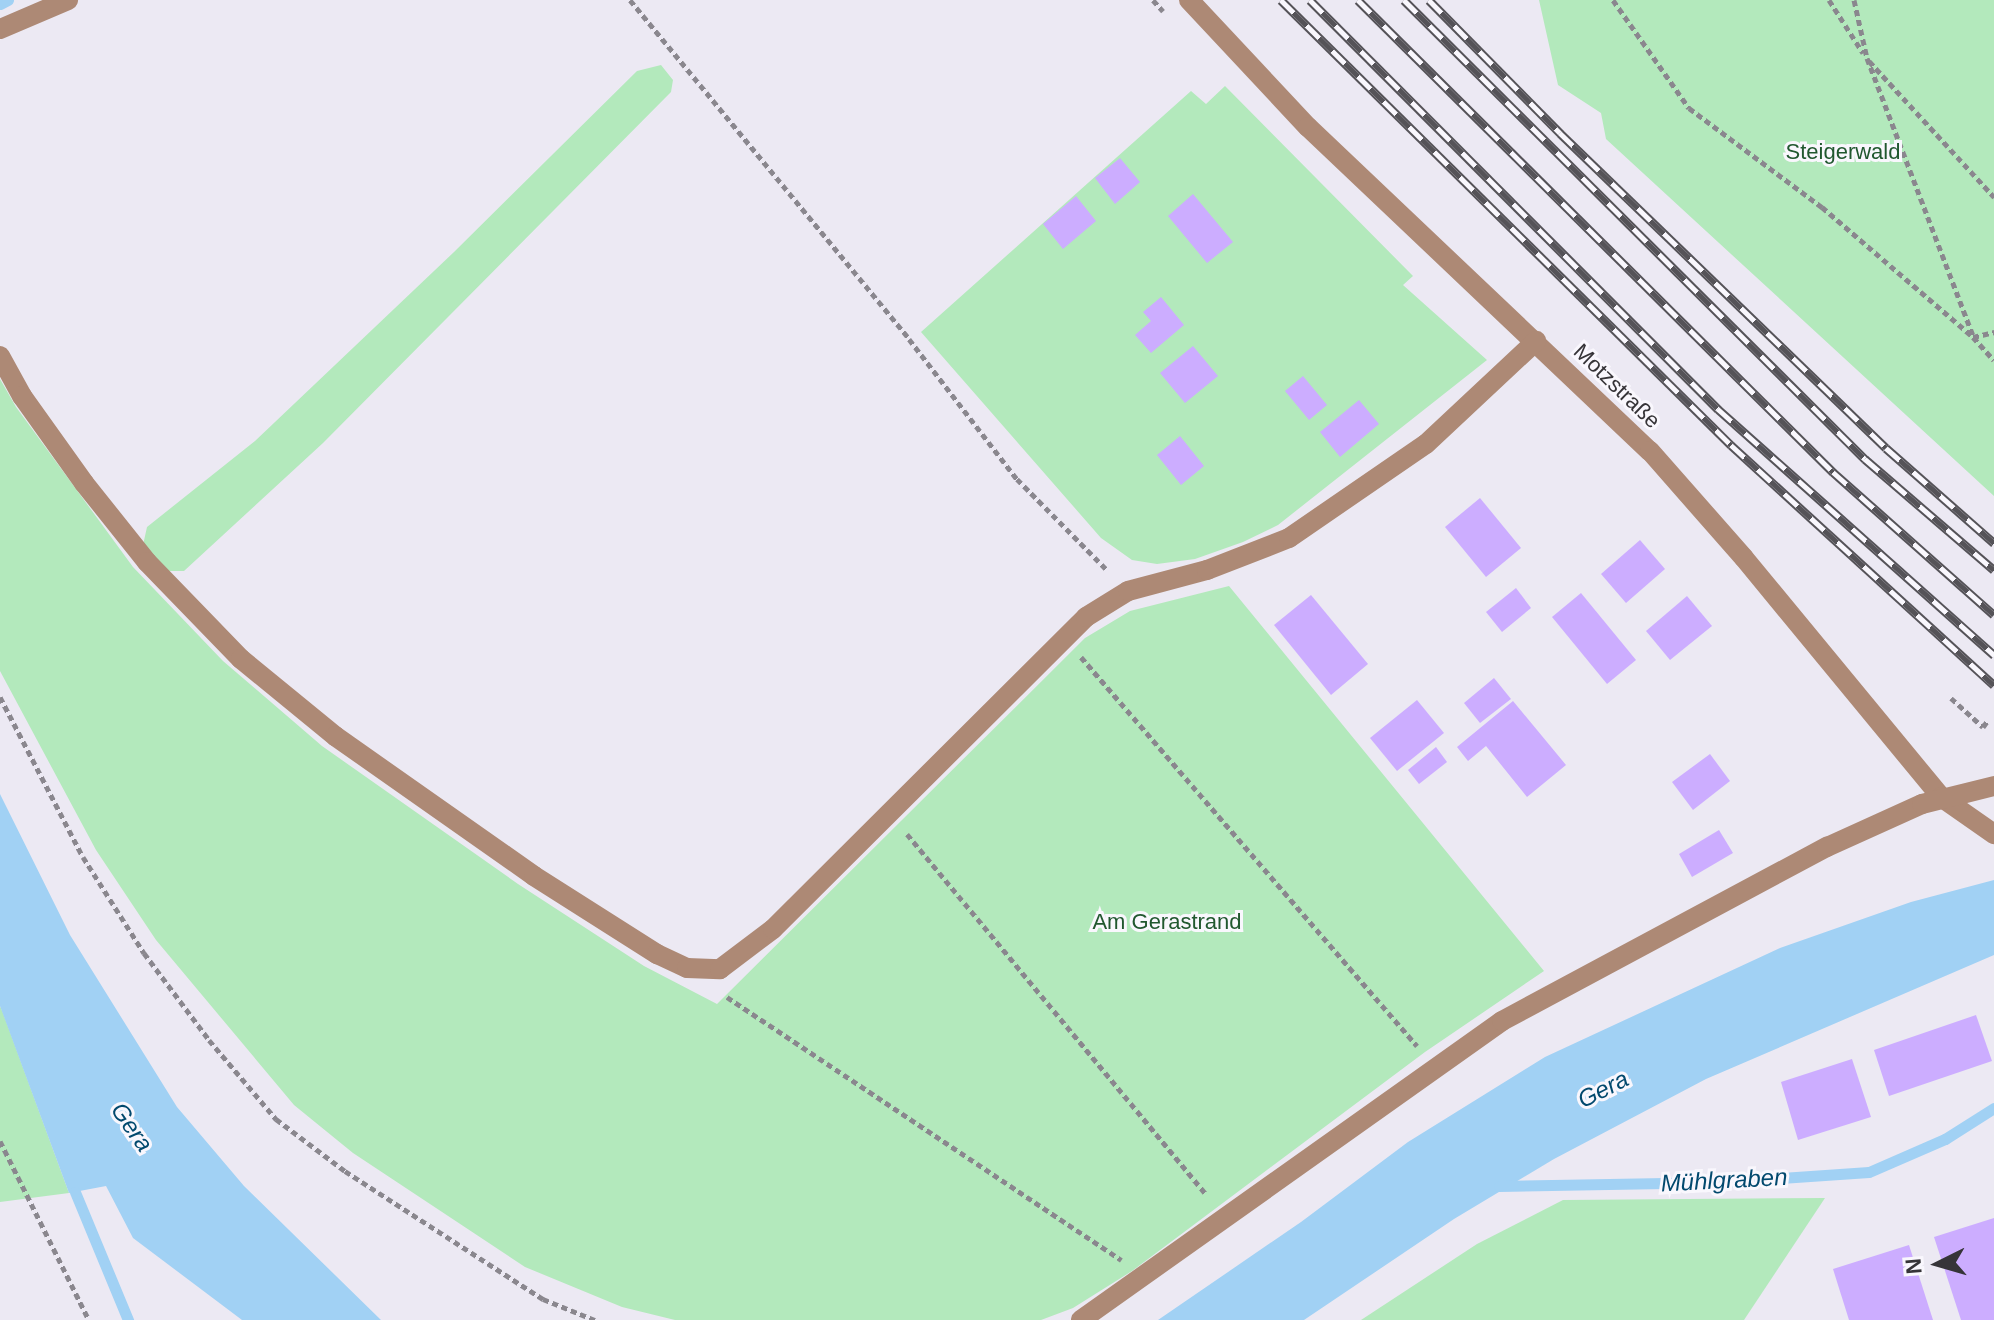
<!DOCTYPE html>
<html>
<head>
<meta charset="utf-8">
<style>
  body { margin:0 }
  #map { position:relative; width:1994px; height:1320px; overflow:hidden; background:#ece9f3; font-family:Helvetica,sans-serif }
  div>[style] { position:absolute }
  .green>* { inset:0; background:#b3e9bc }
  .water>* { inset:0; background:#a1d1f4 }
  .stream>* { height:11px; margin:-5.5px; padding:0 5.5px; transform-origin:5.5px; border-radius:5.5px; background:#a1d1f4 }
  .building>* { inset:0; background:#ccadff }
  .path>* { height:5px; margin-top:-2.5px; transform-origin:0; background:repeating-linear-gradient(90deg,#8a878e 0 6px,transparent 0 10px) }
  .minor>* { height:20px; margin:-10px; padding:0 10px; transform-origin:10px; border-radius:10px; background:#ad8975 }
  .rail>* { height:9px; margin-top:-4.5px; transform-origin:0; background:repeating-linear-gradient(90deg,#f9f7fd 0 18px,#555358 0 36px); box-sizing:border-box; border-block:2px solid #555358 }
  span { translate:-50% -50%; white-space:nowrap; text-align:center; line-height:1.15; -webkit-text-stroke:6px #f9f7fd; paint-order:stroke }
  .park-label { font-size:22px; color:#21582f }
  .street-label { font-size:22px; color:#363438 }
  .water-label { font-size:24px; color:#02496e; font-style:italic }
  .north { position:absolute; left:1898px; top:1224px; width:80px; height:80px; -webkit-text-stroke:6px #f9f7fd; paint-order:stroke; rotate:265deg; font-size:22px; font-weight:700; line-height:32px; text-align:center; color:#363438 }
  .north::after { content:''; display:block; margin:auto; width:28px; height:36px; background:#363438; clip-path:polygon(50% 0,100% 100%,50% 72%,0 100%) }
</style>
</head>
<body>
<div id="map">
  <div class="green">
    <div style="clip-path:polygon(1539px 0,1994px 0,1994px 496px,1606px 139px,1601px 113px,1558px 85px)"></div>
    <div style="clip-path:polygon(661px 65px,673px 80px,671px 92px,323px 443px,184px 571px,166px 571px,143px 545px,147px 527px,255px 441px,454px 252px,637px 71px)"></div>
    <div style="clip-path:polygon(1225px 86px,1413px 276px,1403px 285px,1487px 360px,1278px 525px,1243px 542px,1195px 559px,1157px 564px,1132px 560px,1101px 538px,921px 332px,1191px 91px,1206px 104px)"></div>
    <div style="clip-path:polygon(0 379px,16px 407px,133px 567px,223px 661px,322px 746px,518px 884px,644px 966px,717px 1004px,1085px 638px,1130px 611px,1229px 586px,1544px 971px,1425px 1052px,1132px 1271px,1073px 1308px,1041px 1320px,675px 1320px,622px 1307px,525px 1267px,353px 1153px,294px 1105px,156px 940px,96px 850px,0 671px)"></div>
    <div style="clip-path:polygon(0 1006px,3px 1013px,69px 1193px,0 1202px)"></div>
    <div style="clip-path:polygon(1825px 1198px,1744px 1320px,1361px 1320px,1477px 1244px,1563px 1200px)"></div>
  </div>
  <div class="water">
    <div style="clip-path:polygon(0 794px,70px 935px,177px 1107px,244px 1186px,381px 1320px,242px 1320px,133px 1238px,106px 1186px,69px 1193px,0 1006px)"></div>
    <div style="clip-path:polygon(1994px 880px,1994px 955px,1706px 1079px,1554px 1159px,1454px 1219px,1304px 1320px,1158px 1320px,1301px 1222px,1408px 1142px,1545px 1057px,1780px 948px,1911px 902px)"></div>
  </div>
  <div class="stream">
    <div style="left:0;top:4px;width:9px;rotate:-27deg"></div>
    <div style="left:1499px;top:1186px;width:223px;rotate:-1deg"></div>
    <div style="left:1722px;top:1182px;width:147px;rotate:-3.9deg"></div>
    <div style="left:1869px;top:1172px;width:83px;rotate:-23.5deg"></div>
    <div style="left:1945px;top:1139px;width:58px;rotate:-32.3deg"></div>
    <div style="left:75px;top:1192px;width:139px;rotate:67.5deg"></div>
  </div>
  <div class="building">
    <div style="clip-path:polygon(1120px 158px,1140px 182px,1115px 204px,1095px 178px)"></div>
    <div style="clip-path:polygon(1193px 194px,1233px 242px,1207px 263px,1168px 216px)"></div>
    <div style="clip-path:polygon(1076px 196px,1096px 221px,1063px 249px,1043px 224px)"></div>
    <div style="clip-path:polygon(1161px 297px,1184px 325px,1151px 353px,1135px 335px,1151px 321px,1143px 312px)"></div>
    <div style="clip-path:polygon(1193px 346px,1218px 376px,1185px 403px,1160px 373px)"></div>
    <div style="clip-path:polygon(1303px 376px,1327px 405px,1309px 420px,1285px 391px)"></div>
    <div style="clip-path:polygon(1359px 400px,1379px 424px,1340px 457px,1320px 432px)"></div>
    <div style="clip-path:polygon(1180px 436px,1204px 466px,1181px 485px,1157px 455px)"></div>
    <div style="clip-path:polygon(1480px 498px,1521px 548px,1486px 577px,1445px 527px)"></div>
    <div style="clip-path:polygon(1640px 540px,1665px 569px,1626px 603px,1601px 574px)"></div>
    <div style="clip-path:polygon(1516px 588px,1531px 608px,1502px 632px,1486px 612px)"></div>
    <div style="clip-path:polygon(1581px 593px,1636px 660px,1607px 684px,1552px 617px)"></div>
    <div style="clip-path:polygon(1311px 595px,1368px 664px,1331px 695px,1274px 625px)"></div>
    <div style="clip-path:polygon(1687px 596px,1712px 626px,1670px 660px,1646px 631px)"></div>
    <div style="clip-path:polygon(1494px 678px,1511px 699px,1480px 723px,1464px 703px)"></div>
    <div style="clip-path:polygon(1417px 700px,1444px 733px,1397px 771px,1370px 738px)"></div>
    <div style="clip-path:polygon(1513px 701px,1566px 765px,1527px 797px,1486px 746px,1468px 761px,1457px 747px)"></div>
    <div style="clip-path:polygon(1436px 747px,1447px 762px,1419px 784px,1408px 770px)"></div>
    <div style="clip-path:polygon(1710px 754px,1730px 781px,1693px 810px,1672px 782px)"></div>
    <div style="clip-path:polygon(1719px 830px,1733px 853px,1692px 877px,1679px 854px)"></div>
    <div style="clip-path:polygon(1976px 1015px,1992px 1061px,1889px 1096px,1874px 1050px)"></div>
    <div style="clip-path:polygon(1852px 1059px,1871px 1117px,1798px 1140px,1781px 1082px)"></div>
    <div style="clip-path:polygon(1994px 1218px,1994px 1320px,1961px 1320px,1934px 1237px)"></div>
    <div style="clip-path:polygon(1909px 1245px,1933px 1320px,1849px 1320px,1833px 1269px)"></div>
  </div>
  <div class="path">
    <div style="left:630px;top:0;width:439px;rotate:50.5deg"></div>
    <div style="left:909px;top:339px;width:177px;rotate:52.4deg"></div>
    <div style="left:1017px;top:479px;width:128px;rotate:45.3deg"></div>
    <div style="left:1153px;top:0;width:15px;rotate:48deg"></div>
    <div style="left:1613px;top:0;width:132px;rotate:54.9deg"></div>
    <div style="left:1689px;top:108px;width:166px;rotate:36.7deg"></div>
    <div style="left:1822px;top:207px;width:199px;rotate:40.7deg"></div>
    <div style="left:1973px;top:337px;width:31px;rotate:48deg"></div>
    <div style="left:1829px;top:0;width:63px;rotate:57.3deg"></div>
    <div style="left:1854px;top:0;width:59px;rotate:77.4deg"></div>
    <div style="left:1867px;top:58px;width:298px;rotate:69.1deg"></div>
    <div style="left:1869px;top:61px;width:185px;rotate:47.4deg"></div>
    <div style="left:1973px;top:337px;width:22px;rotate:-13deg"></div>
    <div style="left:1081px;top:657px;width:514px;rotate:49.18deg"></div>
    <div style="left:0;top:697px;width:180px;rotate:62.6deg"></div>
    <div style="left:83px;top:857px;width:114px;rotate:57.6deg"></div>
    <div style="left:144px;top:953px;width:109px;rotate:53.2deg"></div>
    <div style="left:209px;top:1040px;width:104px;rotate:49.7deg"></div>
    <div style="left:276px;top:1119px;width:86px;rotate:37deg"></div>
    <div style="left:345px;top:1171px;width:236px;rotate:32.9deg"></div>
    <div style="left:543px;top:1299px;width:56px;rotate:22deg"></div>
    <div style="left:1951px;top:698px;width:43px;rotate:42.2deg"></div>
    <div style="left:1983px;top:727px;width:9px;rotate:-54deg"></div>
    <div style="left:907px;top:834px;width:469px;rotate:50.3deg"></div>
    <div style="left:727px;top:997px;width:474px;rotate:33.7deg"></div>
    <div style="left:0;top:1141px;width:200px;rotate:63.6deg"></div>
  </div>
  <div class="minor">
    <div style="left:1189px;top:0;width:174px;rotate:46.9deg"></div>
    <div style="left:1308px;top:127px;width:471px;rotate:43.5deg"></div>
    <div style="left:1650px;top:451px;width:142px;rotate:48.7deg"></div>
    <div style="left:1744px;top:558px;width:310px;rotate:50.5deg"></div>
    <div style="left:1941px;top:797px;width:65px;rotate:34.9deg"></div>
    <div style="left:0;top:29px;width:74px;rotate:-23.1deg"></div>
    <div style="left:0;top:356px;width:46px;rotate:61.2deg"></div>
    <div style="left:22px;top:396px;width:107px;rotate:54.5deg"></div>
    <div style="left:84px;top:483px;width:101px;rotate:51.4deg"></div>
    <div style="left:147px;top:562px;width:135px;rotate:45.9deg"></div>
    <div style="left:241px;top:659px;width:122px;rotate:39.3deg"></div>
    <div style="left:335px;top:736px;width:243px;rotate:35.1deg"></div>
    <div style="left:534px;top:876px;width:146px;rotate:32.4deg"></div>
    <div style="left:657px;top:954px;width:33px;rotate:25deg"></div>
    <div style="left:687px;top:968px;width:33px;rotate:2deg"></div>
    <div style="left:720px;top:969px;width:66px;rotate:-37deg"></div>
    <div style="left:773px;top:929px;width:442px;rotate:-44.9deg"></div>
    <div style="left:1086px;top:617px;width:49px;rotate:-31.8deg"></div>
    <div style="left:1128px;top:591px;width:82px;rotate:-14.9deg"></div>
    <div style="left:1207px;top:570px;width:88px;rotate:-21.3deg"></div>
    <div style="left:1289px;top:538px;width:166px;rotate:-34.5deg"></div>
    <div style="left:1426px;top:444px;width:151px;rotate:-43.1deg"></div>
    <div style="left:1081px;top:1320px;width:516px;rotate:-35.38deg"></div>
    <div style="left:1502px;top:1021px;width:369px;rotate:-28.2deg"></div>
    <div style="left:1827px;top:847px;width:104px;rotate:-24.4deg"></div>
    <div style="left:1922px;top:804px;width:74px;rotate:-14deg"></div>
  </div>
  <div class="rail">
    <div style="left:1281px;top:0;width:633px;rotate:44.68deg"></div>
    <div style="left:1731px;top:445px;width:356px;rotate:42.4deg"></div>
    <div style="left:1310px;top:0;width:578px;rotate:45.07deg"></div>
    <div style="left:1718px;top:409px;width:370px;rotate:41.7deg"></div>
    <div style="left:1358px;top:0;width:670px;rotate:44.82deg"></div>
    <div style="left:1833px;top:472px;width:215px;rotate:41.6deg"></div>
    <div style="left:1404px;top:0;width:651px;rotate:44.88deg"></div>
    <div style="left:1865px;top:459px;width:170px;rotate:40.7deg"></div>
    <div style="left:1429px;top:0;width:187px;rotate:45.4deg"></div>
    <div style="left:1560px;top:133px;width:453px;rotate:44deg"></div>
    <div style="left:1886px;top:448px;width:144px;rotate:41.3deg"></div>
  </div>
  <div class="park-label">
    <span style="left:1843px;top:152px">Steigerwald</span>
    <span style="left:1167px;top:922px">Am Gerastrand</span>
  </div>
  <div class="street-label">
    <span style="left:1617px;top:386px;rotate:44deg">Motzstraße</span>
  </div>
  <div class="water-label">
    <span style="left:1603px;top:1089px;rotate:-27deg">Gera</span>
    <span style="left:132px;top:1127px;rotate:55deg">Gera</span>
    <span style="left:1724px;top:1180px;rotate:-3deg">Mühlgraben</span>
  </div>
  <div class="north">N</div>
</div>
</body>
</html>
